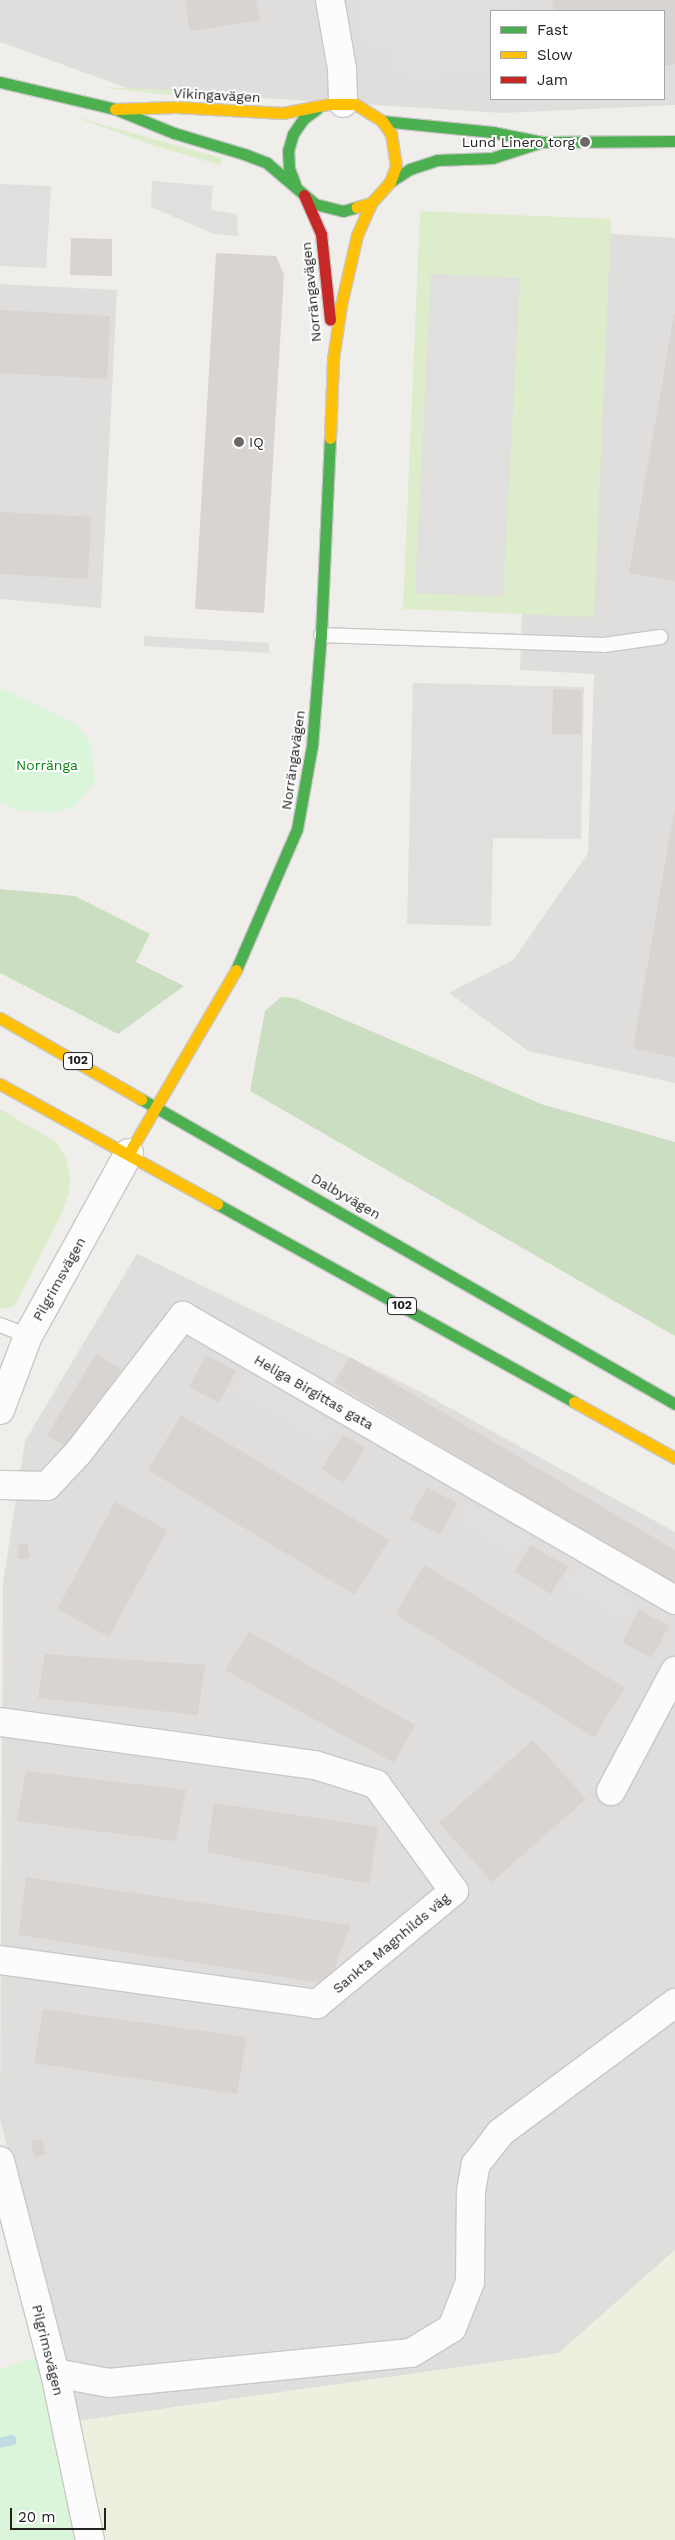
<!DOCTYPE html>
<html>
<head>
<meta charset="utf-8">
<style>
  body { margin:0 }
  #map { position:relative; width:675px; height:2540px; overflow:hidden; background:#f0eeeb; font-family:"Work Sans",sans-serif }
  div>[style] { position:absolute }
  .residential>* { inset:0; background:#dfdedc }
  .farmland>* { inset:0; background:#efefdf }
  .grass>* { inset:0; background:#ddeccb }
  .forest>* { inset:0; background:#cbdec1 }
  .park>* { inset:0; background:#daf5da }
  .parking>* { inset:0; background:#e0dfde }
  .stream>* { height:10px; margin:-5px; padding:0 5px; transform-origin:5px; border-radius:5px; background:#bfdbe3 }
  .building>* { inset:0; background:#d7d4d2 }
  .roads { filter:drop-shadow(1px 0 #c9c8c7) drop-shadow(-1px 0 #c9c8c7) drop-shadow(0 1px #c9c8c7) drop-shadow(0 -1px #c9c8c7) }
  .lane>* { height:14px; margin:-7px; padding:0 7px; transform-origin:7px; border-radius:7px; background:#fdfcfc }
  .street>* { height:28px; margin:-14px; padding:0 14px; transform-origin:14px; border-radius:14px; background:#fdfcfc }
  .fast>* { height:11px; margin:-5.5px; padding:0 5.5px; transform-origin:5.5px; border-radius:5.5px; background:#4caf50 }
  .slow>* { height:11px; margin:-5.5px; padding:0 5.5px; transform-origin:5.5px; border-radius:5.5px; background:#ffc107 }
  .jam>* { height:11px; margin:-5.5px; padding:0 5.5px; transform-origin:5.5px; border-radius:5.5px; background:#c62828 }
  .dots>* { width:14px; height:14px; translate:-50% -50%; box-sizing:border-box; border:2px solid #fff; border-radius:50% }
  span { translate:-50% -50%; white-space:nowrap; text-align:center; line-height:1.15; -webkit-text-stroke:4px #fff; paint-order:stroke }
  .shield-label span { padding:1px 4px; background:#fff; border:1px solid; border-radius:4px; -webkit-text-stroke-width:0 }
  .shield-label { font-size:12px; color:#222; font-weight:700 }
  .street-label { font-size:14px; color:#222 }
  .poi-label { font-size:14px; color:#222 }
  .right { translate:-100% -50%; text-align:right }
  .left { translate:0 -50%; text-align:left }
  .park-label { font-size:14px; color:#0c8416 }
  .legend { position:absolute; left:490px; top:10px; width:175px; height:90px; box-sizing:border-box; background:#fff; border:1px solid #a7a7a7; margin:0; padding:6px 9px; list-style:none; font-size:15px; color:#222 }
  .legend li { display:flex; align-items:center; gap:10px; height:25px }
  .legend b { width:25px; border:1px solid #a7a7a7 }
  .scale { position:absolute; left:10px; top:2508px; width:96px; height:22px; box-sizing:border-box; border:2px solid #222; border-top:0; padding-left:6px; font-size:15px; line-height:18px; white-space:nowrap; color:#222; -webkit-text-stroke:4px #fff; paint-order:stroke }
</style>
</head>
<body>
<div id="map">
  <div class="residential">
    <div style="clip-path:polygon(evenodd,0 0,675px 0,675px 105px,503px 113px,133px 90px,0 42px,0 0,491px 11px,664px 11px,664px 99px,491px 99px,491px 11px)"></div>
    <div style="clip-path:polygon(599px 233px,675px 238px,675px 1083px,528px 1051px,449px 993px,513px 960px,588px 853px,594px 674px,520px 670px,533px 268px)"></div>
    <div style="clip-path:polygon(0 284px,117px 290px,101px 608px,0 599px)"></div>
    <div style="clip-path:polygon(137px 1254px,421px 1392px,675px 1532px,675px 2250px,559px 2353px,77px 2421px,0 2119px,3px 1583px,25px 1441px)"></div>
  </div>
  <div class="farmland">
    <div style="clip-path:polygon(675px 2250px,675px 2540px,101px 2540px,77px 2421px,559px 2353px)"></div>
  </div>
  <div class="grass">
    <div style="clip-path:polygon(102px 87px,234px 93px,233px 98px,158px 94px)"></div>
    <div style="clip-path:polygon(72px 116px,222px 158px,220px 165px,155px 146px)"></div>
    <div style="clip-path:polygon(420px 211px,611px 219px,594px 617px,403px 609px)"></div>
    <div style="clip-path:polygon(0 1109px,56px 1142px,66px 1158px,70px 1175px,69px 1193px,59px 1219px,15px 1305px,8px 1308px,0 1308px)"></div>
  </div>
  <div class="forest">
    <div style="clip-path:polygon(0 889px,75px 896px,150px 934px,136px 962px,184px 986px,118px 1034px,0 973px)"></div>
    <div style="clip-path:polygon(281px 997px,294px 998px,541px 1104px,675px 1142px,675px 1336px,250px 1091px,265px 1011px)"></div>
  </div>
  <div class="park">
    <div style="clip-path:polygon(0 688px,75px 723px,91px 743px,95px 782px,73px 808px,50px 813px,15px 809px,0 803px)"></div>
    <div style="clip-path:polygon(49px 2351px,82px 2540px,0 2540px,0 2370px)"></div>
  </div>
  <div class="parking">
    <div style="clip-path:polygon(357px 0,520px 0,522px 11px,491px 11px,491px 68px,409px 81px,408px 71px,393px 74px,389px 48px,365px 52px)"></div>
    <div style="clip-path:polygon(152px 181px,213px 186px,211px 210px,237px 214px,238px 236px,214px 234px,151px 207px)"></div>
    <div style="clip-path:polygon(0 184px,51px 186px,46px 268px,0 266px)"></div>
    <div style="clip-path:polygon(431px 274px,520px 278px,503px 597px,415px 593px)"></div>
    <div style="clip-path:polygon(144px 636px,269px 643px,269px 653px,144px 646px)"></div>
    <div style="clip-path:polygon(413px 683px,584px 687px,581px 839px,493px 838px,491px 926px,407px 924px)"></div>
    <div style="clip-path:polygon(326px 1348px,346px 1360px,333px 1383px,313px 1371px)"></div>
    <div style="clip-path:polygon(245px 1369px,338px 1423px,326px 1445px,233px 1391px)"></div>
    <div style="clip-path:polygon(468px 1501px,530px 1537px,518px 1557px,457px 1521px)"></div>
    <div style="clip-path:polygon(576px 1566px,638px 1601px,626px 1622px,565px 1585px)"></div>
  </div>
  <div class="stream">
    <div style="left:0;top:2443px;width:12px;rotate:-14deg"></div>
  </div>
  <div class="building">
    <div style="clip-path:polygon(185px 0,256px 0,260px 20px,190px 31px)"></div>
    <div style="clip-path:polygon(552px 0,675px 0,675px 64px,664px 66px,664px 11px,554px 11px)"></div>
    <div style="clip-path:polygon(71px 238px,112px 239px,112px 276px,70px 275px)"></div>
    <div style="clip-path:polygon(216px 253px,276px 256px,284px 275px,264px 613px,195px 609px)"></div>
    <div style="clip-path:polygon(0 310px,110px 316px,107px 379px,0 373px)"></div>
    <div style="clip-path:polygon(674px 315px,675px 315px,675px 581px,629px 573px)"></div>
    <div style="clip-path:polygon(0 512px,91px 517px,88px 579px,0 574px)"></div>
    <div style="clip-path:polygon(553px 689px,582px 690px,581px 734px,552px 734px)"></div>
    <div style="clip-path:polygon(674px 812px,675px 812px,675px 1057px,633px 1049px)"></div>
    <div style="clip-path:polygon(96px 1354px,121px 1369px,72px 1450px,47px 1435px)"></div>
    <div style="clip-path:polygon(206px 1355px,236px 1371px,219px 1403px,189px 1387px)"></div>
    <div style="clip-path:polygon(350px 1357px,675px 1550px,675px 1585px,334px 1383px)"></div>
    <div style="clip-path:polygon(181px 1415px,389px 1540px,355px 1595px,148px 1470px)"></div>
    <div style="clip-path:polygon(343px 1435px,365px 1448px,344px 1483px,322px 1469px)"></div>
    <div style="clip-path:polygon(427px 1487px,457px 1503px,440px 1535px,410px 1519px)"></div>
    <div style="clip-path:polygon(115px 1502px,167px 1530px,109px 1637px,57px 1609px)"></div>
    <div style="clip-path:polygon(28px 1544px,29px 1559px,18px 1559px,18px 1545px)"></div>
    <div style="clip-path:polygon(531px 1545px,568px 1567px,551px 1594px,515px 1572px)"></div>
    <div style="clip-path:polygon(425px 1565px,625px 1688px,594px 1737px,395px 1614px)"></div>
    <div style="clip-path:polygon(639px 1610px,669px 1626px,652px 1658px,622px 1642px)"></div>
    <div style="clip-path:polygon(249px 1632px,415px 1725px,394px 1763px,225px 1670px)"></div>
    <div style="clip-path:polygon(45px 1654px,205px 1665px,198px 1715px,38px 1698px)"></div>
    <div style="clip-path:polygon(533px 1740px,586px 1799px,492px 1882px,439px 1823px)"></div>
    <div style="clip-path:polygon(26px 1771px,186px 1790px,176px 1841px,17px 1821px)"></div>
    <div style="clip-path:polygon(214px 1803px,378px 1827px,369px 1884px,207px 1852px)"></div>
    <div style="clip-path:polygon(26px 1877px,350px 1925px,329px 1984px,19px 1935px)"></div>
    <div style="clip-path:polygon(43px 2009px,247px 2037px,237px 2094px,34px 2063px)"></div>
    <div style="clip-path:polygon(42px 2139px,46px 2154px,34px 2157px,31px 2141px)"></div>
  </div>
  <div class="roads">
    <div class="lane">
      <div style="left:321px;top:635px;width:283px;rotate:2deg"></div>
      <div style="left:604px;top:645px;width:57px;rotate:-8.1deg"></div>
      <div style="left:0;top:1325px;width:30px;rotate:21deg"></div>
    </div>
    <div class="street">
      <div style="left:330px;top:0;width:70px;rotate:80.1deg"></div>
      <div style="left:342px;top:69px;width:34px;rotate:88deg"></div>
      <div style="left:0;top:1410px;width:79px;rotate:-69.3deg"></div>
      <div style="left:28px;top:1336px;width:209px;rotate:-61.1deg"></div>
      <div style="left:0;top:1485px;width:47px;rotate:1.2deg"></div>
      <div style="left:47px;top:1486px;width:45px;rotate:-46.8deg"></div>
      <div style="left:78px;top:1453px;width:173px;rotate:-52.5deg"></div>
      <div style="left:183px;top:1316px;width:568px;rotate:30deg"></div>
      <div style="left:0;top:1722px;width:318px;rotate:7.8deg"></div>
      <div style="left:315px;top:1765px;width:64px;rotate:17.3deg"></div>
      <div style="left:376px;top:1784px;width:132px;rotate:53.9deg"></div>
      <div style="left:454px;top:1891px;width:178px;rotate:140.5deg"></div>
      <div style="left:317px;top:2004px;width:320px;rotate:-172.1deg"></div>
      <div style="left:611px;top:1791px;width:136px;rotate:-61.9deg"></div>
      <div style="left:0;top:2161px;width:219px;rotate:75.5deg"></div>
      <div style="left:55px;top:2373px;width:171px;rotate:78.2deg"></div>
      <div style="left:55px;top:2373px;width:55px;rotate:10.5deg"></div>
      <div style="left:109px;top:2383px;width:303px;rotate:-5.7deg"></div>
      <div style="left:411px;top:2353px;width:48px;rotate:-31.4deg"></div>
      <div style="left:452px;top:2328px;width:49px;rotate:-68.6deg"></div>
      <div style="left:470px;top:2282px;width:91px;rotate:-89.4deg"></div>
      <div style="left:471px;top:2191px;width:27px;rotate:-80deg"></div>
      <div style="left:476px;top:2164px;width:39px;rotate:-52deg"></div>
      <div style="left:500px;top:2133px;width:218px;rotate:-36.6deg"></div>
    </div>
    <div class="fast">
      <div style="left:0;top:82px;width:118px;rotate:13.2deg"></div>
      <div style="left:115px;top:109px;width:64px;rotate:22.1deg"></div>
      <div style="left:174px;top:133px;width:73px;rotate:16.7deg"></div>
      <div style="left:244px;top:154px;width:25px;rotate:21deg"></div>
      <div style="left:267px;top:163px;width:63px;rotate:40.5deg"></div>
      <div style="left:315px;top:204px;width:29px;rotate:14deg"></div>
      <div style="left:343px;top:211px;width:15px;rotate:-16deg"></div>
      <div style="left:382px;top:121px;width:111px;rotate:5.7deg"></div>
      <div style="left:492px;top:132px;width:51px;rotate:11.3deg"></div>
      <div style="left:542px;top:142px;width:133px;rotate:-0.4deg"></div>
      <div style="left:390px;top:182px;width:24px;rotate:-33deg"></div>
      <div style="left:410px;top:169px;width:28px;rotate:-18deg"></div>
      <div style="left:437px;top:160px;width:55px;rotate:-2.1deg"></div>
      <div style="left:492px;top:158px;width:49px;rotate:-17.7deg"></div>
      <div style="left:295px;top:184px;width:17px;rotate:-111deg"></div>
      <div style="left:289px;top:168px;width:17px;rotate:-93deg"></div>
      <div style="left:288px;top:151px;width:18px;rotate:-74deg"></div>
      <div style="left:293px;top:134px;width:18px;rotate:-56deg"></div>
      <div style="left:303px;top:119px;width:17px;rotate:-36deg"></div>
      <div style="left:236px;top:970px;width:154px;rotate:-66.6deg"></div>
      <div style="left:297px;top:829px;width:84px;rotate:-79.8deg"></div>
      <div style="left:312px;top:746px;width:111px;rotate:-85.4deg"></div>
      <div style="left:321px;top:635px;width:197px;rotate:-87.4deg"></div>
      <div style="left:141px;top:1099px;width:615px;rotate:29.73deg"></div>
      <div style="left:217px;top:1204px;width:408px;rotate:29deg"></div>
    </div>
    <div class="slow">
      <div style="left:115px;top:109px;width:61px;rotate:-1.9deg"></div>
      <div style="left:176px;top:107px;width:107px;rotate:3.2deg"></div>
      <div style="left:283px;top:113px;width:47px;rotate:-11.1deg"></div>
      <div style="left:329px;top:104px;width:26px"></div>
      <div style="left:355px;top:104px;width:32px;rotate:32deg"></div>
      <div style="left:382px;top:121px;width:16px;rotate:55deg"></div>
      <div style="left:391px;top:134px;width:32px;rotate:81deg"></div>
      <div style="left:396px;top:166px;width:17px;rotate:111deg"></div>
      <div style="left:390px;top:182px;width:28px;rotate:132deg"></div>
      <div style="left:371px;top:203px;width:15px;rotate:164deg"></div>
      <div style="left:330px;top:438px;width:79px;rotate:-87.8deg"></div>
      <div style="left:333px;top:359px;width:55px;rotate:-81.6deg"></div>
      <div style="left:341px;top:305px;width:72px;rotate:-77.1deg"></div>
      <div style="left:357px;top:235px;width:35px;rotate:-66deg"></div>
      <div style="left:0;top:1018px;width:163px;rotate:29.9deg"></div>
      <div style="left:0;top:1084px;width:248px;rotate:28.9deg"></div>
      <div style="left:129px;top:1153px;width:212px;rotate:-59.7deg"></div>
      <div style="left:574px;top:1402px;width:115px;rotate:29deg"></div>
    </div>
    <div class="jam">
      <div style="left:304px;top:195px;width:43px;rotate:66.4deg"></div>
      <div style="left:321px;top:234px;width:86px;rotate:84deg"></div>
    </div>
  </div>
  <div class="dots">
    <div style="left:585px;top:142px;background:#6a6968"></div>
    <div style="left:239px;top:442px;background:#6a6968"></div>
  </div>
  <div class="shield-label">
    <span style="left:78px;top:1061px">102</span>
    <span style="left:402px;top:1306px">102</span>
  </div>
  <div class="street-label">
    <span style="left:217px;top:95px;rotate:3deg">Vikingavägen</span>
    <span style="left:311px;top:292px;rotate:-96deg">Norrängavägen</span>
    <span style="left:293px;top:760px;rotate:-82deg">Norrängavägen</span>
    <span style="left:346px;top:1196px;rotate:30deg">Dalbyvägen</span>
    <span style="left:59px;top:1279px;rotate:-61deg">Pilgrimsvägen</span>
    <span style="left:314px;top:1392px;rotate:30deg">Heliga Birgittas gata</span>
    <span style="left:391px;top:1943px;rotate:-40deg">Sankta Magnhilds väg</span>
    <span style="left:48px;top:2350px;rotate:76deg">Pilgrimsvägen</span>
  </div>
  <div class="poi-label">
    <span class="right" style="left:575px;top:142px">Lund Linero torg</span>
    <span class="left" style="left:249px;top:442px">IQ</span>
  </div>
  <div class="park-label">
    <span style="left:47px;top:765px">Norränga</span>
  </div>
  <ul class="legend">
  <li><b style="height:6px;background:#4caf50"></b>Fast</li>
  <li><b style="height:6px;background:#ffc107"></b>Slow</li>
  <li><b style="height:6px;background:#c62828"></b>Jam</li>
  </ul>
  <div class="scale">20 m</div>
</div>
</body>
</html>
